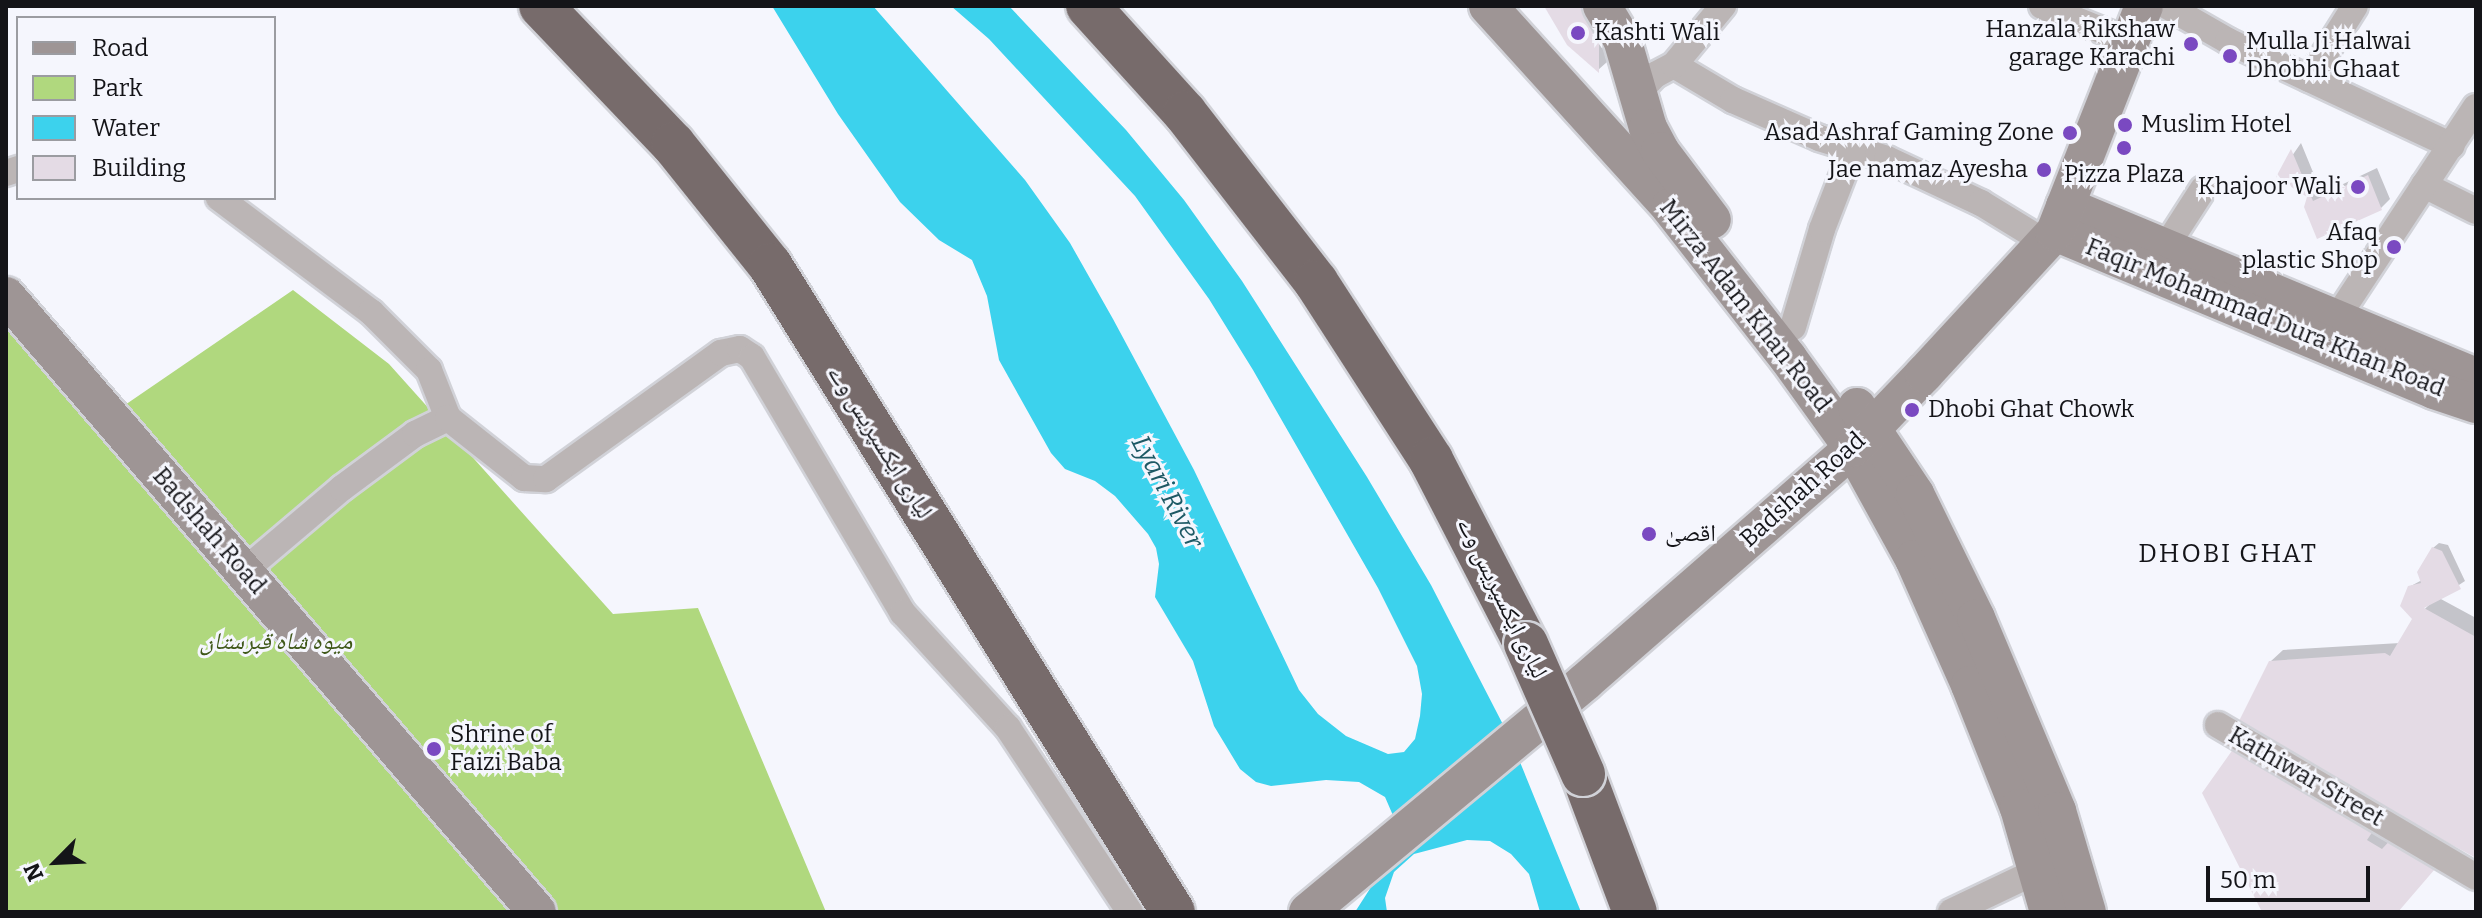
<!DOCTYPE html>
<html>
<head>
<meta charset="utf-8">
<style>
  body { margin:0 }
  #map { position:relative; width:2482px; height:918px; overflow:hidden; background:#f5f6fd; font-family:Bitter,"Noto Naskh Arabic",serif }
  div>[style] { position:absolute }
  .green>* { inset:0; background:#b0d87e }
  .water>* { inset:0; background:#3cd2ed }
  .shadow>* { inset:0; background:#0003 }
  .building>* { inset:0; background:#e4dbe5 }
  .roads { filter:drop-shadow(2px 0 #d1d2d8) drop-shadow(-2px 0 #d1d2d8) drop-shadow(0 2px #d1d2d8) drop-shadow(0 -2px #d1d2d8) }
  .minor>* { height:26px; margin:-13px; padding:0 13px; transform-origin:13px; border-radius:13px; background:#bbb5b5 }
  .secondary>* { height:38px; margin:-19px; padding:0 19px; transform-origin:19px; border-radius:19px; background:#9e9595 }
  .motorway>* { height:44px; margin:-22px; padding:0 22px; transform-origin:22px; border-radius:22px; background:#776b6b }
  .bridges { filter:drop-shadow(2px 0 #d1d2d8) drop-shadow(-2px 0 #d1d2d8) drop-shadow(0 2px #d1d2d8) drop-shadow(0 -2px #d1d2d8) }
  .motorway-bridge>* { height:44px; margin:-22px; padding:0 22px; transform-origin:22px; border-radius:22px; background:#776b6b }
  .dots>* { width:22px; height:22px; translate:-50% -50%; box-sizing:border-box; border:4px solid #f5f6fd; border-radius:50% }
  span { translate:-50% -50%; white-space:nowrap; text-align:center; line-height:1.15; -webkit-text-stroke:6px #f5f6fd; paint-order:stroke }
  .poi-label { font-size:24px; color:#141418 }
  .right { translate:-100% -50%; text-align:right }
  .left { translate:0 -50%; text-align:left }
  .street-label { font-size:24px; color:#141418 }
  .park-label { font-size:24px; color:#3f5819; font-style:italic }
  .water-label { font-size:26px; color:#1e5965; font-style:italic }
  .neighbourhood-label { font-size:26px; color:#141418; letter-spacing:2px }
  .frame { position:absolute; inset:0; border:8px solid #141418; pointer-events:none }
  .legend { position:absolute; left:16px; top:16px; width:260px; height:184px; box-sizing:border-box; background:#f5f6fd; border:2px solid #9b9ca1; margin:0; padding:10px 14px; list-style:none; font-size:24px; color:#141418 }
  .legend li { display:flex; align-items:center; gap:16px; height:40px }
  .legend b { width:40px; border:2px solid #9b9ca1 }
  .north { position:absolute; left:16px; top:822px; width:80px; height:80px; -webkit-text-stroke:6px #f5f6fd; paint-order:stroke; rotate:246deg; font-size:22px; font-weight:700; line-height:32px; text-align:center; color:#141418 }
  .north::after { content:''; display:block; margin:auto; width:28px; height:36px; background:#141418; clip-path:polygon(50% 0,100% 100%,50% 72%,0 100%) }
  .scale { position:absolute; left:2206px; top:866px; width:164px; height:36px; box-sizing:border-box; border:4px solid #141418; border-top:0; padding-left:10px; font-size:24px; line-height:28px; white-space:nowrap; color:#141418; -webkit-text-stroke:6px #f5f6fd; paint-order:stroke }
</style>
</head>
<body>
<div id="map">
  <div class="green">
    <div style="clip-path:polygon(6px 284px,122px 407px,293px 290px,389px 364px,613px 614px,698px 608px,826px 912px,6px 912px)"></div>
  </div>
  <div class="water">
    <div style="clip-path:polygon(772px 6px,873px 6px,1025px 180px,1070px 243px,1113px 319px,1194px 470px,1299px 690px,1318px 714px,1346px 736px,1388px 754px,1404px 752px,1415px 739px,1420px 716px,1422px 694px,1417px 666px,1378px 588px,1253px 370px,1209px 299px,1135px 196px,989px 39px,951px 6px,1009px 6px,1126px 130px,1184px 200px,1242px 281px,1367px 477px,1431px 585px,1511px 740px,1581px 912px,1540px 912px,1529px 874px,1511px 854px,1490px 841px,1467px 840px,1414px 854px,1394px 872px,1385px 898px,1387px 912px,1355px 912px,1391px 856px,1398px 827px,1385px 797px,1359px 782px,1326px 780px,1271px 786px,1256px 782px,1240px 769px,1214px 726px,1193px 661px,1155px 597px,1159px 564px,1156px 548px,1148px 534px,1115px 496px,1095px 481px,1065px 469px,1051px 453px,999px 360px,987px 296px,972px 260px,939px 240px,900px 202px,838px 114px)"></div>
  </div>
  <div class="shadow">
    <div style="clip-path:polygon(1547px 6px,1607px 32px,1607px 62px,1598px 70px)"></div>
    <div style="clip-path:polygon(2301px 143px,2322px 194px,2377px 168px,2390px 199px,2381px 208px,2318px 237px,2309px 196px,2278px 176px)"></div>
    <div style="clip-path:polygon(2439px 543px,2448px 545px,2465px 581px,2439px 598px,2476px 618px,2476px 856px,2270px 662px,2283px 650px,2400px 643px,2413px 620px,2429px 605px,2409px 587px,2422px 580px,2433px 548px)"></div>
    <div style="clip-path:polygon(2238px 747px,2395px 839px,2397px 912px,2265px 912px)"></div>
  </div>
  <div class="building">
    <div style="clip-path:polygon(1544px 6px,1584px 6px,1599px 41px,1599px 73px,1567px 45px)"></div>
    <div style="clip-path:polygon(2291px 149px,2313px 201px,2368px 175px,2382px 210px,2317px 239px,2304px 207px,2307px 197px,2276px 177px)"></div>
    <div style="clip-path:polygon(2432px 547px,2442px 551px,2461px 589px,2424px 608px,2476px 637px,2476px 858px,2236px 727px,2269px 661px,2385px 653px,2390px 656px,2412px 619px,2400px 606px,2408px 586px,2421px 583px,2417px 572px)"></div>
    <div style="clip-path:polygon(2236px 745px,2377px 825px,2367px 840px,2382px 849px,2395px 835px,2441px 862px,2398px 912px,2262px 912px,2202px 793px)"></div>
  </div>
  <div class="roads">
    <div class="minor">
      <div style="left:2042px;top:6px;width:95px;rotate:22.2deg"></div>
      <div style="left:2167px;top:6px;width:70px;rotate:29.8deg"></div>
      <div style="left:2228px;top:41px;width:247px;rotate:25.1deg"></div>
      <div style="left:1674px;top:65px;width:69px;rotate:30.7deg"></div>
      <div style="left:1733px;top:100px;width:94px;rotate:23.8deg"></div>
      <div style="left:1819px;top:138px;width:71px;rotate:17.2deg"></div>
      <div style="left:1887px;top:159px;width:104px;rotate:25.1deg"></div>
      <div style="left:1981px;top:203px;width:75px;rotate:31.4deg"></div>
      <div style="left:2309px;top:79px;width:86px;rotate:-57.8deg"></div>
      <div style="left:1639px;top:92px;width:23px;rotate:-47deg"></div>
      <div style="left:1655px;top:75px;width:21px;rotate:-28deg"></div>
      <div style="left:1674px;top:65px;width:77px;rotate:-50.3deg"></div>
      <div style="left:6px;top:173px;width:13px;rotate:-18deg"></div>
      <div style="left:2424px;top:185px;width:58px;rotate:26.6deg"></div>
      <div style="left:219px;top:198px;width:190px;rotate:36.9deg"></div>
      <div style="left:371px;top:312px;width:82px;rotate:45deg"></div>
      <div style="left:429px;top:370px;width:52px;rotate:68.4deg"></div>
      <div style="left:2165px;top:248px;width:70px;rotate:-57.2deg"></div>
      <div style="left:2336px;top:319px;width:254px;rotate:-56.6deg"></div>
      <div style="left:1793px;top:327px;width:102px;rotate:-73.5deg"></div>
      <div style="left:1822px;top:229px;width:86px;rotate:-68.8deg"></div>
      <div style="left:244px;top:571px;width:128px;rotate:-40.3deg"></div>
      <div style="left:342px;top:488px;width:91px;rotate:-36.5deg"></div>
      <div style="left:415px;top:434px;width:37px;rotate:-26deg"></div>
      <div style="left:448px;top:418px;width:97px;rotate:38.3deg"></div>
      <div style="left:524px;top:478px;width:22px;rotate:3deg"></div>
      <div style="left:546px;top:479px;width:216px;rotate:-35.8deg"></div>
      <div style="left:721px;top:353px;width:19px;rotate:-12deg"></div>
      <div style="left:740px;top:349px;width:14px;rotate:34deg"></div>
      <div style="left:752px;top:357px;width:297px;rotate:59.5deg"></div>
      <div style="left:903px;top:613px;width:156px;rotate:47.6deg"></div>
      <div style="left:1008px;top:728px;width:221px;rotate:56.5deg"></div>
      <div style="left:2218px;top:725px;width:299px;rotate:30.5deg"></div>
      <div style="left:1951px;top:912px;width:98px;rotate:-25.5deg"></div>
    </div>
    <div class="secondary">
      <div style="left:1488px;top:6px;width:271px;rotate:47.8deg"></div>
      <div style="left:1670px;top:207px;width:192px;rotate:52deg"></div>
      <div style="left:1788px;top:358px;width:111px;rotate:54.2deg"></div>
      <div style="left:1853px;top:448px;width:127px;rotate:61.2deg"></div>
      <div style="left:1914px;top:559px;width:138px;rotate:66deg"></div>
      <div style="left:1970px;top:685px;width:132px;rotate:68.3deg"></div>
      <div style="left:2019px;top:808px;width:108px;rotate:73.9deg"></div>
      <div style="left:1602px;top:6px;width:39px;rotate:59deg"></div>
      <div style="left:1622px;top:39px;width:93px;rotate:73.7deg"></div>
      <div style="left:1648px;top:128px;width:26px;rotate:62deg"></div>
      <div style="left:1660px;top:151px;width:86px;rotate:53deg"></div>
      <div style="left:2065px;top:206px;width:445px;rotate:22.6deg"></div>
      <div style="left:2055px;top:232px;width:411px;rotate:22.6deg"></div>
      <div style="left:2434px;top:390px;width:44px;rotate:18.4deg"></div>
      <div style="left:6px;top:296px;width:813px;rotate:49.24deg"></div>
      <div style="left:1857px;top:407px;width:105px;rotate:56.3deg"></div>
      <div style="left:1915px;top:494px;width:138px;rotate:63.8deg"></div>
      <div style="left:1976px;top:618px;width:209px;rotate:67.2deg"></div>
      <div style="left:2057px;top:811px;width:105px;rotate:73.5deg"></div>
      <div style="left:1308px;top:912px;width:361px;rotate:-39.7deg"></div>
      <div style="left:1586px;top:681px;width:354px;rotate:-41.1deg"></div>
      <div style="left:1853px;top:448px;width:103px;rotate:-46.2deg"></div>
      <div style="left:1924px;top:374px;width:193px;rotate:-47.3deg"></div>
      <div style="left:2055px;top:232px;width:243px;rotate:-68.5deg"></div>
    </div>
    <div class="motorway">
      <div style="left:541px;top:6px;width:191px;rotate:46.3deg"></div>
      <div style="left:673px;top:144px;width:155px;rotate:51.3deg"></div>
      <div style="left:770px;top:265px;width:762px;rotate:58.08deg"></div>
      <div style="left:1088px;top:6px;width:144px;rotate:47.8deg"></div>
      <div style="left:1185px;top:113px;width:214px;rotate:52.2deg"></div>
      <div style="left:1316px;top:282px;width:212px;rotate:57.1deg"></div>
      <div style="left:1431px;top:460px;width:207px;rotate:62.7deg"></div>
      <div style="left:1583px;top:774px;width:147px;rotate:69.4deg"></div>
    </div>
  </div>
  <div class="bridges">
    <div class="motorway-bridge">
      <div style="left:1526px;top:644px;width:142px;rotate:66.3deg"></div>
    </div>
  </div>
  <div class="dots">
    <div style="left:1578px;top:33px;background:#7a49c1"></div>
    <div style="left:2191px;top:44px;background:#7a49c1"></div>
    <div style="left:2230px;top:56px;background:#7a49c1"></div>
    <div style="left:2125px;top:125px;background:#7a49c1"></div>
    <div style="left:2070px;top:133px;background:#7a49c1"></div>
    <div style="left:2124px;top:148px;background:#7a49c1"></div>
    <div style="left:2044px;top:170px;background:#7a49c1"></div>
    <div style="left:2358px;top:187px;background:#7a49c1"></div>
    <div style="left:2394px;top:247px;background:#7a49c1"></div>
    <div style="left:1912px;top:410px;background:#7a49c1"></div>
    <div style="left:1649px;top:534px;background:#7a49c1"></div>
    <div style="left:434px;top:749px;background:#7a49c1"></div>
  </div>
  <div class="poi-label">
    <span class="right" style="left:2175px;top:44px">Hanzala Rikshaw<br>garage Karachi</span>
    <span class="left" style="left:1594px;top:33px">Kashti Wali</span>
    <span class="left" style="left:2246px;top:56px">Mulla Ji Halwai<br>Dhobhi Ghaat</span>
    <span class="left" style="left:2141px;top:125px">Muslim Hotel</span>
    <span class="right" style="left:2054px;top:133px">Asad Ashraf Gaming Zone</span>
    <span class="right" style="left:2028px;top:170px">Jae namaz Ayesha</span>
    <span style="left:2124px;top:175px">Pizza Plaza</span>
    <span class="right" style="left:2342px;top:187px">Khajoor Wali</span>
    <span class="right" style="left:2378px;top:247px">Afaq<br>plastic Shop</span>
    <span class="left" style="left:1928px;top:410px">Dhobi Ghat Chowk</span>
    <span class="left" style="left:1665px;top:534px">اقصیٰ</span>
    <span class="left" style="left:450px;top:749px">Shrine of<br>Faizi Baba</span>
  </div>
  <div class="street-label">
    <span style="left:1745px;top:306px;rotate:52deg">Mirza Adam Khan Road</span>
    <span style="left:2265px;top:318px;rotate:22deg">Faqir Mohammad Dura Khan Road</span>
    <span style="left:880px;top:442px;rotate:58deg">لیاری ایکسپریس وے</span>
    <span style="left:1803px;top:490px;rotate:-42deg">Badshah Road</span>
    <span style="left:209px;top:531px;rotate:49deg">Badshah Road</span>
    <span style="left:1502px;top:598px;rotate:64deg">لیاری ایکسپریس وے</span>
    <span style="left:2306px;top:777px;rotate:30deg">Kathiwar Street</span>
  </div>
  <div class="park-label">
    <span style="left:276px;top:642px">میوہ شاہ قبرستان</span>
  </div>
  <div class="water-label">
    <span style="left:1167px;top:492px;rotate:62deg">Lyari River</span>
  </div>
  <div class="neighbourhood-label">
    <span style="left:2228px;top:554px">DHOBI GHAT</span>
  </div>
  <div class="frame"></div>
  <ul class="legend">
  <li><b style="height:10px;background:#9e9595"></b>Road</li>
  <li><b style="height:22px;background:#b0d87e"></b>Park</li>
  <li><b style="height:22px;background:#3cd2ed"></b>Water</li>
  <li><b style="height:22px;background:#e4dbe5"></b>Building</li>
  </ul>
  <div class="north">N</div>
  <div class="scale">50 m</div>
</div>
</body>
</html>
